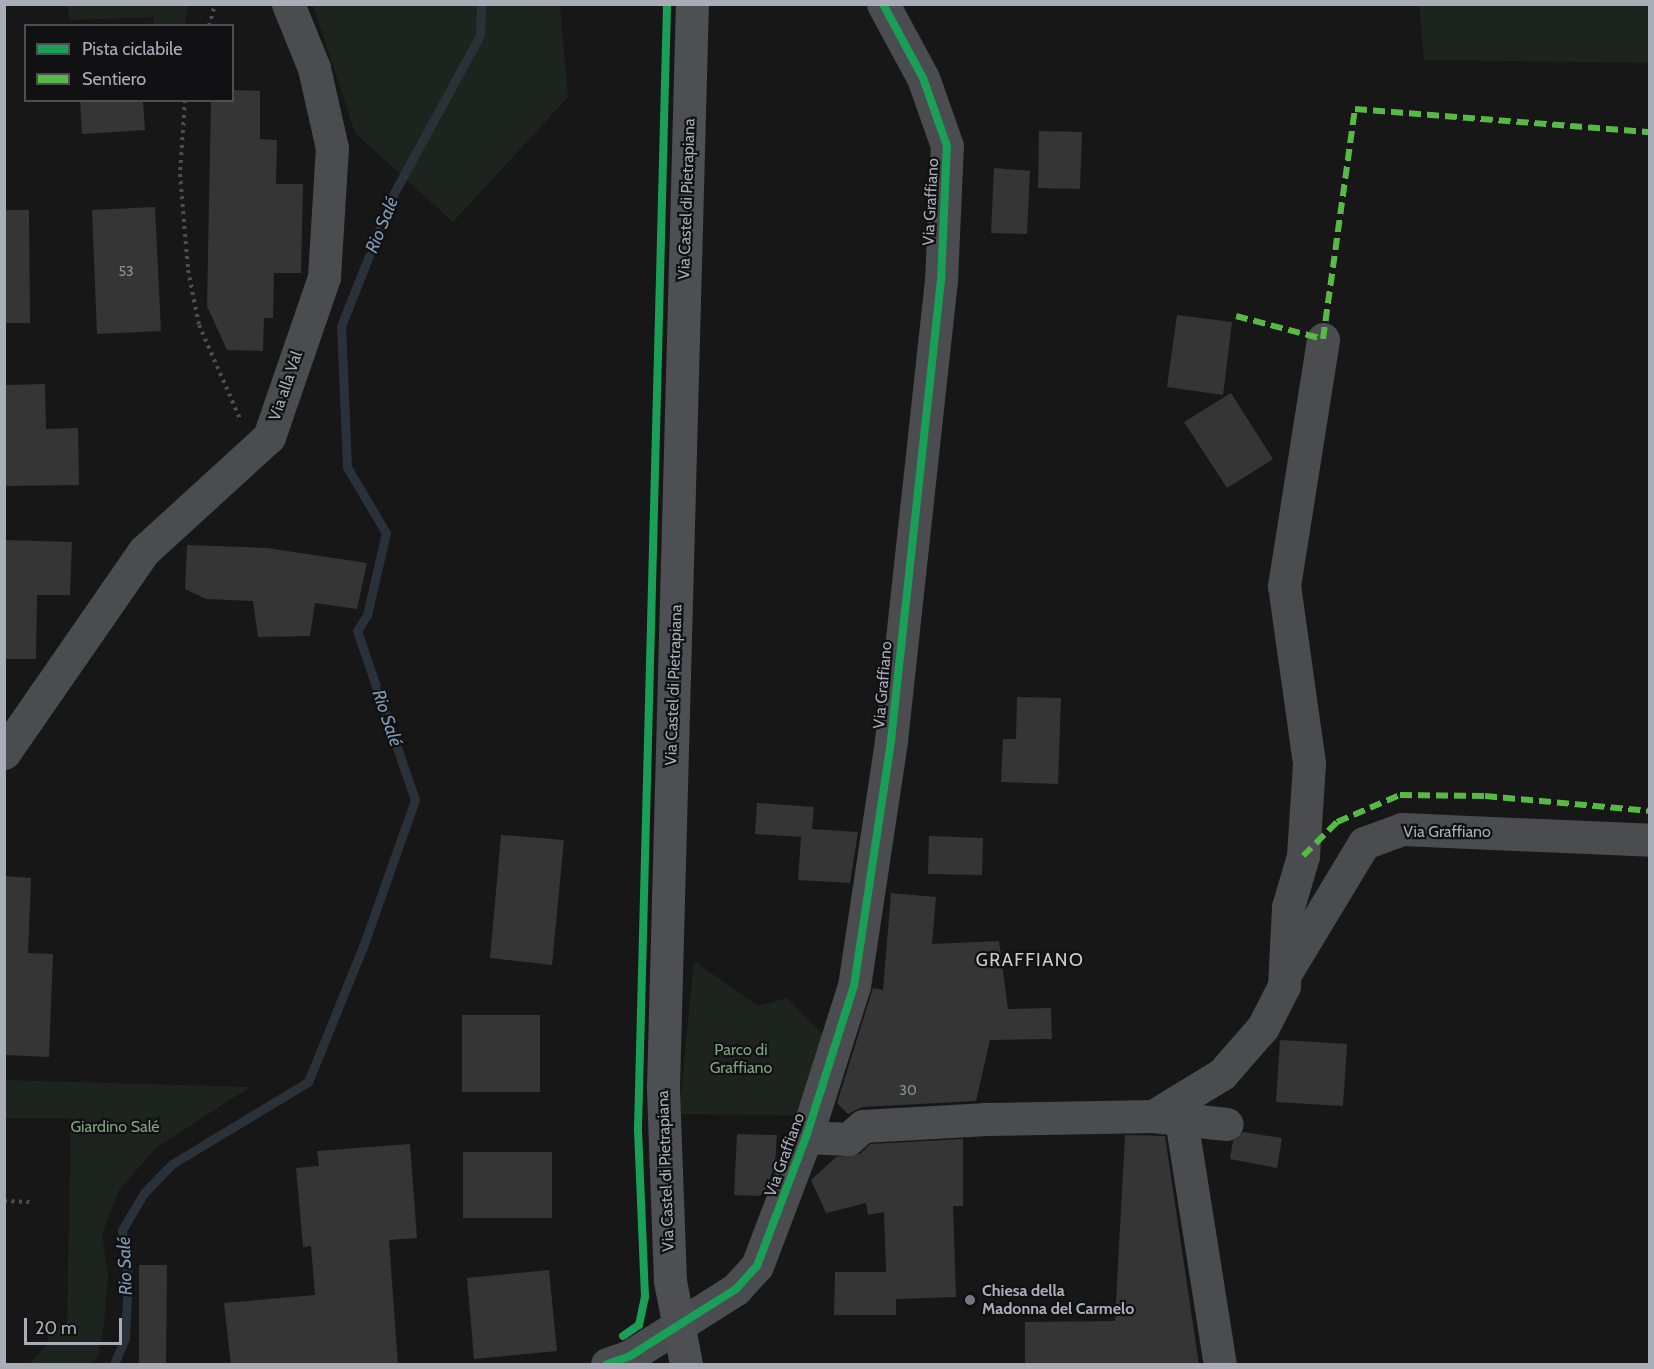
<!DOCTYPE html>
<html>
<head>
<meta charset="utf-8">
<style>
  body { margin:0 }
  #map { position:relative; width:1654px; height:1369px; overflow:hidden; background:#171717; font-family:Cabin,sans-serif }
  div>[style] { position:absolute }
  .green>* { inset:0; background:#1d241e }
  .stream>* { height:9px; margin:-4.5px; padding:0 4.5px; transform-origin:4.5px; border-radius:4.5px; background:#2a3239 }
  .building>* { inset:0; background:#353536 }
  .path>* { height:4px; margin-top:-2px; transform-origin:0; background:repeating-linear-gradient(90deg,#4d4e52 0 3px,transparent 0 7.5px) }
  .minor>* { height:33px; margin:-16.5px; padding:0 16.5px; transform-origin:16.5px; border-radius:16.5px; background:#4b4c50 }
  .major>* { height:33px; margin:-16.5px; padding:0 16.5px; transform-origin:16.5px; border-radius:16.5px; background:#4d4f52 }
  .quiet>* { height:6px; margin-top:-3px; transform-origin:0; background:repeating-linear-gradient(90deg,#58b947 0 12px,transparent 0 18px) }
  .cycleway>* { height:8px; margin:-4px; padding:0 4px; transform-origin:4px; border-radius:4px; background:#1a9f57 }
  .dots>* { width:16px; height:16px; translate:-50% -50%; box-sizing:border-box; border:3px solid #111113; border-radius:50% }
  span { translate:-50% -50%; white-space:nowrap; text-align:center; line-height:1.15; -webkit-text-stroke:4.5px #111113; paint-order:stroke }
  .number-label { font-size:14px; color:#8b8f98 }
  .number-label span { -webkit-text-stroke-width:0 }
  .street-label { font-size:16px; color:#a8adb8 }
  .park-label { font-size:16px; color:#7fa381 }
  .poi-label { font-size:16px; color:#a8adb8; font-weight:700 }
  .left { translate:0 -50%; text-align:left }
  .water-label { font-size:18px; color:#7f9bb3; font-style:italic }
  .neighbourhood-label { font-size:18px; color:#c9ccd4; letter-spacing:1.5px }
  .frame { position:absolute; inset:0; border:6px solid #a8adb8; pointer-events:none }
  .legend { position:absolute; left:24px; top:24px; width:210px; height:78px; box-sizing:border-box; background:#111113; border:2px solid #4d4f55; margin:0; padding:8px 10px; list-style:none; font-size:18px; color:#a8adb8 }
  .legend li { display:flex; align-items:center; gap:12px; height:30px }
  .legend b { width:30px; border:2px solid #4d4f55 }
  .scale { position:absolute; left:24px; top:1318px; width:98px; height:27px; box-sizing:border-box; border:3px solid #a8adb8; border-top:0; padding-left:8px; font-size:18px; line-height:21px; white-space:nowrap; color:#a8adb8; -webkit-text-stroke:4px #111113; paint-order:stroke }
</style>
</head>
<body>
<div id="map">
  <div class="green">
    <div style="clip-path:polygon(67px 5px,67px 4px,188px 5px,185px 26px,154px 25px,154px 17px,70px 20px)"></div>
    <div style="clip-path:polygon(313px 5px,560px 5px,568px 97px,453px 222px,355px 133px)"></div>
    <div style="clip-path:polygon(1419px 5px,1649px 5px,1649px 63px,1424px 60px)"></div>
    <div style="clip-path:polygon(694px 961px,758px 1006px,787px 998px,826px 1038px,803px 1115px,679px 1114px)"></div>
    <div style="clip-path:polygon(5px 1080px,250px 1087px,156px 1148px,119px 1190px,102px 1234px,108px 1275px,104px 1323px,98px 1356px,91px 1364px,30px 1364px,47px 1344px,52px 1323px,67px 1323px,71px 1118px,5px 1118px)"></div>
  </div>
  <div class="stream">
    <div style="left:114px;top:1364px;width:28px;rotate:-67deg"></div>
    <div style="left:125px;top:1338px;width:61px;rotate:-87.2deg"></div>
    <div style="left:128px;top:1277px;width:47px;rotate:-97.3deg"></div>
    <div style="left:122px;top:1230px;width:43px;rotate:-59.3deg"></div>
    <div style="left:144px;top:1193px;width:40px;rotate:-46deg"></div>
    <div style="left:172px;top:1164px;width:159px;rotate:-31.1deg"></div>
    <div style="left:308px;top:1082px;width:149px;rotate:-67.9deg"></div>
    <div style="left:364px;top:944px;width:153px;rotate:-70.5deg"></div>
    <div style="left:415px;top:800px;width:179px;rotate:-108.9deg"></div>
    <div style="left:357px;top:631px;width:19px;rotate:-58deg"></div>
    <div style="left:367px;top:615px;width:84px;rotate:-77deg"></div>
    <div style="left:386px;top:533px;width:77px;rotate:-120.6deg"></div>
    <div style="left:347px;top:467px;width:141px;rotate:-92.4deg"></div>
    <div style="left:341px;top:326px;width:143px;rotate:-68.3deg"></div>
    <div style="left:394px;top:193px;width:180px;rotate:-61.4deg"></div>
    <div style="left:480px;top:35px;width:31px;rotate:-88deg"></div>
  </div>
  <div class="building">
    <div style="clip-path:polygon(232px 90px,260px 91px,260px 139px,277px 140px,276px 184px,303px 184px,301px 273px,274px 273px,273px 318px,264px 318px,263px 351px,227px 350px,207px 306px,211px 100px,232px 100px)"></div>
    <div style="clip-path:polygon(80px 100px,143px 100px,145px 130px,82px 134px)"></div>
    <div style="clip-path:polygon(1039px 131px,1082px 132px,1080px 189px,1038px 188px)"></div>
    <div style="clip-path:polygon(994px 168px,1030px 171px,1027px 234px,991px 233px)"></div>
    <div style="clip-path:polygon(155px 207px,161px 331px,97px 334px,92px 210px)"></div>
    <div style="clip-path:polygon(4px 210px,29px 210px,30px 323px,4px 323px)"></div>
    <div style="clip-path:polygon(1177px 315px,1232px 322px,1223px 395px,1167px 387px)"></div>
    <div style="clip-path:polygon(45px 384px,46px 429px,78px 428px,79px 485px,4px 486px,4px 385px)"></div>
    <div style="clip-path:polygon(1231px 393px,1273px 459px,1227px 488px,1184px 422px)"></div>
    <div style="clip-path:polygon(4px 540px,72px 542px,70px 595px,37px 595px,36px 659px,4px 659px)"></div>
    <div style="clip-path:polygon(187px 545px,267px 548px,367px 563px,357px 609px,315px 603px,310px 636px,258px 637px,253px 601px,206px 599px,185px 589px)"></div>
    <div style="clip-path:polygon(1017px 697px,1061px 698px,1058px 784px,1001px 782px,1003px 739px,1016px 739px)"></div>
    <div style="clip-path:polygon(757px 803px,814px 807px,812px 829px,858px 832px,850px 883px,798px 880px,801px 837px,755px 834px)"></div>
    <div style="clip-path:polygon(501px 835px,564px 840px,552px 965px,490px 958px)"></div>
    <div style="clip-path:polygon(929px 836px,983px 838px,982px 875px,928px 874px)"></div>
    <div style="clip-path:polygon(4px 876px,31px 878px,28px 953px,53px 954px,49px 1057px,4px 1055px)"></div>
    <div style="clip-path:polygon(891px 893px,936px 897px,932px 944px,999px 941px,1008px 1009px,1051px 1008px,1052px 1039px,990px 1040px,976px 1101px,862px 1107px,848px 1114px,837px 1103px,873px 988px,883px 990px)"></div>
    <div style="clip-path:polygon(462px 1015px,540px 1015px,540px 1092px,462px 1092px)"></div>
    <div style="clip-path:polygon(1280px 1040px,1347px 1044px,1343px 1106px,1276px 1102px)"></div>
    <div style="clip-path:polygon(1243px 1132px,1282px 1138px,1277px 1168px,1230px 1159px,1233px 1141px)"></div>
    <div style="clip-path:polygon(737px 1134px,777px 1135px,775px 1165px,763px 1196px,734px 1195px)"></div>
    <div style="clip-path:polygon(1125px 1135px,1165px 1136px,1199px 1365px,1025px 1365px,1025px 1322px,1115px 1321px)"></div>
    <div style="clip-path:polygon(963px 1139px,963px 1206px,953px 1206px,956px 1297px,896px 1299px,896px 1315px,834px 1315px,835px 1272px,886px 1272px,884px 1212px,868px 1215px,866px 1203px,826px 1213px,811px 1180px,836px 1157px,860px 1154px,870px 1144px)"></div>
    <div style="clip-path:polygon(410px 1144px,417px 1238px,389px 1240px,398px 1365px,231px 1365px,224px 1303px,315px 1295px,311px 1246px,303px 1247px,296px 1168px,319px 1166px,317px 1151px)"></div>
    <div style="clip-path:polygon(463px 1152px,552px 1152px,552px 1218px,463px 1218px)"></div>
    <div style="clip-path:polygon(139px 1265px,167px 1265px,166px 1365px,139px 1365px)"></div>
    <div style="clip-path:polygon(549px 1270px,557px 1351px,474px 1359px,467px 1278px)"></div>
  </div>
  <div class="path">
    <div style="left:209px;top:26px;width:23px;rotate:-75deg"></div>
    <div style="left:185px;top:100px;width:74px;rotate:93.9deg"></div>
    <div style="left:180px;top:174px;width:96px;rotate:85.2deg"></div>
    <div style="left:188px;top:270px;width:56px;rotate:78.7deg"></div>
    <div style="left:199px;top:325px;width:103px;rotate:66.4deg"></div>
    <div style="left:4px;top:1201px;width:27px;rotate:2deg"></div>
  </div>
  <div class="minor">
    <div style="left:4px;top:753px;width:246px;rotate:-55.3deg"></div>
    <div style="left:144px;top:551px;width:169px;rotate:-42.4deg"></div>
    <div style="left:269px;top:437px;width:169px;rotate:-71deg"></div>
    <div style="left:324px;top:277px;width:129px;rotate:-86.5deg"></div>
    <div style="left:332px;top:148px;width:82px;rotate:-102.7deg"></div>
    <div style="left:314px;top:68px;width:69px;rotate:-112.1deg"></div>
    <div style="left:1288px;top:969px;width:147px;rotate:-58.9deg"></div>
    <div style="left:1364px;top:843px;width:40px;rotate:-20.2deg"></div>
    <div style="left:1402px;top:829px;width:248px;rotate:2.5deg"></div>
    <div style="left:1153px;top:1116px;width:81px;rotate:-31.3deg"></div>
    <div style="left:1222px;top:1074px;width:62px;rotate:-48.9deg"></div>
    <div style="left:1263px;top:1027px;width:46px;rotate:-62.9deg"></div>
    <div style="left:1284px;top:986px;width:79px;rotate:-87.1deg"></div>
    <div style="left:1288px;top:907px;width:53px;rotate:-73.6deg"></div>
    <div style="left:1303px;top:856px;width:93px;rotate:-86.3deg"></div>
    <div style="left:1309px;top:763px;width:179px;rotate:-98deg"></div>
    <div style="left:1284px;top:586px;width:250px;rotate:-81deg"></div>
    <div style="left:1181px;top:1119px;width:248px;rotate:81deg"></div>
    <div style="left:806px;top:1137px;width:42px;rotate:2.7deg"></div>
    <div style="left:848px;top:1139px;width:20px;rotate:-41deg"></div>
    <div style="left:863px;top:1126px;width:124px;rotate:-3.2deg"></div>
    <div style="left:987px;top:1119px;width:166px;rotate:-1deg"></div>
    <div style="left:1153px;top:1116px;width:74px;rotate:6.2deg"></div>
    <div style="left:607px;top:1364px;width:24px;rotate:-19deg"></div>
    <div style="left:630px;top:1356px;width:125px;rotate:-32.3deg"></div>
    <div style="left:736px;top:1289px;width:31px;rotate:-48deg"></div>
    <div style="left:757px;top:1266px;width:138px;rotate:-69.2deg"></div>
    <div style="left:806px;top:1137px;width:158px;rotate:-72.4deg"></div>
    <div style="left:854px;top:986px;width:249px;rotate:-81.4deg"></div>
    <div style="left:891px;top:740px;width:462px;rotate:-83.8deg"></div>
    <div style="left:941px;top:281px;width:135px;rotate:-87.5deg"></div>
    <div style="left:947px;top:146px;width:72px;rotate:-109.4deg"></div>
    <div style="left:923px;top:78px;width:84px;rotate:-118.4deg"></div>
  </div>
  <div class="major">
    <div style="left:686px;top:1364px;width:85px;rotate:-100.9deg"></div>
    <div style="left:670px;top:1281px;width:194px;rotate:-92.1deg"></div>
    <div style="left:663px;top:1087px;width:1083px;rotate:-88.47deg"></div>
  </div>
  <div class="quiet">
    <div style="left:1236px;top:316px;width:90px;rotate:14.8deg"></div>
    <div style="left:1323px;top:339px;width:232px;rotate:-82.1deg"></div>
    <div style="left:1355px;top:109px;width:296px;rotate:4.5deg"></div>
    <div style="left:1303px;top:856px;width:48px;rotate:-45deg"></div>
    <div style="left:1337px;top:822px;width:69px;rotate:-23.2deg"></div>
    <div style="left:1400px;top:795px;width:85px;rotate:0.7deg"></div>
    <div style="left:1485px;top:796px;width:166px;rotate:5.2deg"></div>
  </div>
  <div class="cycleway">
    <div style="left:623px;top:1336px;width:19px;rotate:-35deg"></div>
    <div style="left:639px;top:1325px;width:29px;rotate:-78deg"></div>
    <div style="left:645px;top:1297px;width:169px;rotate:-92.4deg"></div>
    <div style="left:638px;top:1128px;width:1124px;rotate:-88.52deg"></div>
    <div style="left:607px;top:1364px;width:24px;rotate:-19deg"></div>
    <div style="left:630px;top:1356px;width:125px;rotate:-32.3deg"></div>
    <div style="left:736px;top:1289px;width:31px;rotate:-48deg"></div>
    <div style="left:757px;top:1266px;width:138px;rotate:-69.2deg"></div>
    <div style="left:806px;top:1137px;width:158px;rotate:-72.4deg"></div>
    <div style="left:854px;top:986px;width:249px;rotate:-81.4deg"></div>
    <div style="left:891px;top:740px;width:462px;rotate:-83.8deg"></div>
    <div style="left:941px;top:281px;width:135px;rotate:-87.5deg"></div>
    <div style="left:947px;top:146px;width:72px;rotate:-109.4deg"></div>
    <div style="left:923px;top:78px;width:84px;rotate:-118.4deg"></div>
  </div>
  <div class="dots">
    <div style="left:970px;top:1300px;background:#757880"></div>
  </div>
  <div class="number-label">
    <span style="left:126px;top:271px">53</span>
    <span style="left:908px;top:1090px">30</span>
  </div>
  <div class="street-label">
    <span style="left:687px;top:199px;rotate:-88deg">Via Castel di Pietrapiana</span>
    <span style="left:931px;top:202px;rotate:-87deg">Via Graffiano</span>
    <span style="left:286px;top:386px;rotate:-71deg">Via alla Val</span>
    <span style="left:674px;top:685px;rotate:-88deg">Via Castel di Pietrapiana</span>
    <span style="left:883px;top:685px;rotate:-85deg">Via Graffiano</span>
    <span style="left:1447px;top:832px">Via Graffiano</span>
    <span style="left:785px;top:1155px;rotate:-70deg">Via Graffiano</span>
    <span style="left:666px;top:1171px;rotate:-92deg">Via Castel di Pietrapiana</span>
  </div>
  <div class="park-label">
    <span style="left:741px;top:1059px">Parco di<br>Graffiano</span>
    <span style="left:115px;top:1127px">Giardino Salé</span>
  </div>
  <div class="poi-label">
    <span class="left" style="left:982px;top:1300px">Chiesa della<br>Madonna del Carmelo</span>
  </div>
  <div class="water-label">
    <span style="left:382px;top:225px;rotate:-68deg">Rio Salé</span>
    <span style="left:387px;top:718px;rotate:71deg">Rio Salé</span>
    <span style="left:125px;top:1266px;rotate:-92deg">Rio Salé</span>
  </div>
  <div class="neighbourhood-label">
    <span style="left:1030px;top:960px">GRAFFIANO</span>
  </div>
  <div class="frame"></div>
  <ul class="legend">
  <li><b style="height:8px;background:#1a9f57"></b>Pista ciclabile</li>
  <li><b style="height:8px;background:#58b947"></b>Sentiero</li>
  </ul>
  <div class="scale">20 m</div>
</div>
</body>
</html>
